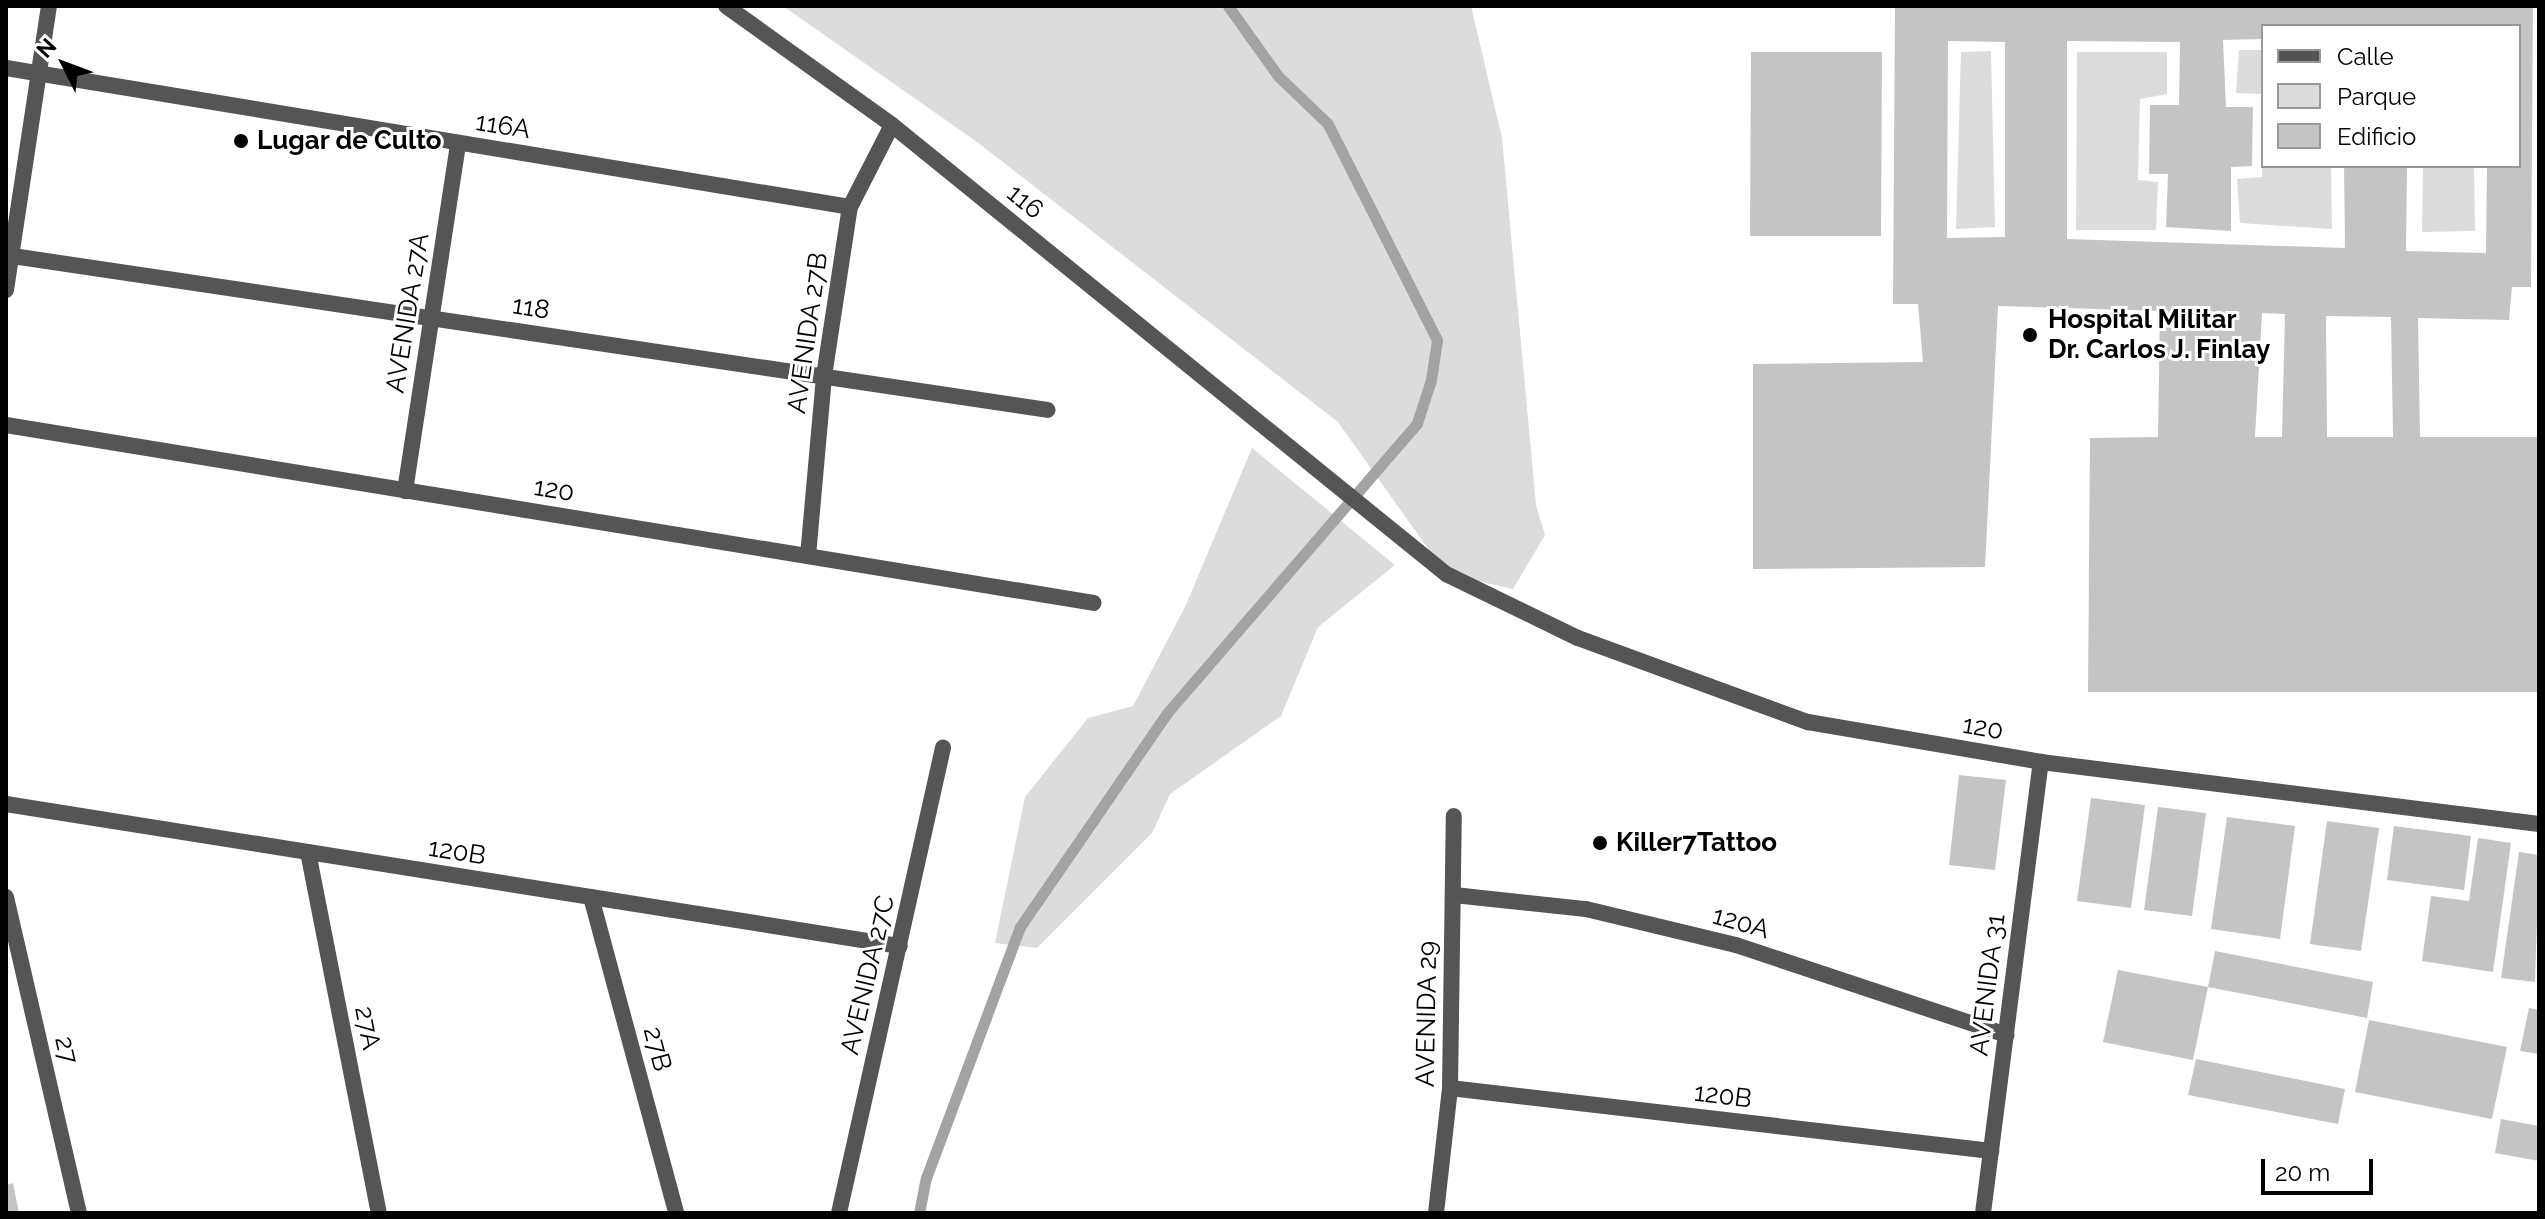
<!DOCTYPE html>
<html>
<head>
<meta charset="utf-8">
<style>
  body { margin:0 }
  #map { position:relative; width:2545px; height:1219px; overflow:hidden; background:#fff; font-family:Raleway,sans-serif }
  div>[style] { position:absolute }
  .green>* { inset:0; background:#dcdcdc }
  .stream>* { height:11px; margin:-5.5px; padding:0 5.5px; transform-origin:5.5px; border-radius:5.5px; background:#a3a3a3 }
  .building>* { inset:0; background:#c4c4c4 }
  .minor>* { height:16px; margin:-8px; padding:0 8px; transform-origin:8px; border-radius:8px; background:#555 }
  .tertiary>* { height:16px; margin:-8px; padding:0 8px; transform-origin:8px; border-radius:8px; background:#555 }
  .dots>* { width:22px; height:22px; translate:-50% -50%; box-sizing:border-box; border:4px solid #fff; border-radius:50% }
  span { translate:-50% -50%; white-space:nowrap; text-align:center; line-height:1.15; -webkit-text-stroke:6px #fff; paint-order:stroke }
  .street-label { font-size:26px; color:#000 }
  .poi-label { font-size:26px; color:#000; font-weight:700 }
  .left { translate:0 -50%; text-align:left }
  .frame { position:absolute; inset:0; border:8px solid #000; pointer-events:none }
  .legend { position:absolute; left:2261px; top:24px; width:260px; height:144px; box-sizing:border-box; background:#fff; border:2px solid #999; margin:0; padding:10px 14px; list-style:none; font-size:24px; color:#000 }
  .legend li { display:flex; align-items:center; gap:16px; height:40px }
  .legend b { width:40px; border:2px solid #999 }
  .north { position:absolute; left:24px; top:24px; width:80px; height:80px; -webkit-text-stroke:6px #fff; paint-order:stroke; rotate:312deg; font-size:22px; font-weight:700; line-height:32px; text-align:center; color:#000 }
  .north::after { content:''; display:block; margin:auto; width:28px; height:36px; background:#000; clip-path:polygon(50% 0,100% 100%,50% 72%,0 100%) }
  .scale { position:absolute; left:2261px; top:1159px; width:112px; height:36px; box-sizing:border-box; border:4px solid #000; border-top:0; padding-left:10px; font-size:24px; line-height:28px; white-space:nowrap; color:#000; -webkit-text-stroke:6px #fff; paint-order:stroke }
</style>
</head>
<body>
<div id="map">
  <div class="green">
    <div style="clip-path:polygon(783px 6px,1471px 6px,1502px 138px,1536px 505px,1545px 535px,1513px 589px,1446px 574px,1338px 422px,977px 142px)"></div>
    <div style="clip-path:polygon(2239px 50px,2263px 50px,2263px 166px,2331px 166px,2332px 229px,2240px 223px,2237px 179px,2262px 177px,2263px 94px,2236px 93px)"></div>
    <div style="clip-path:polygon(1991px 51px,1995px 227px,1956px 229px,1961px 52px)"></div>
    <div style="clip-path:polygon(2077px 52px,2167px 52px,2167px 94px,2140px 99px,2138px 180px,2158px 182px,2156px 230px,2076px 230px)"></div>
    <div style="clip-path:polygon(2423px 166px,2474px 166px,2475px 231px,2422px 232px)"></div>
    <div style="clip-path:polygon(1252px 448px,1395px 565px,1318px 627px,1281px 716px,1170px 794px,1152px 833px,1037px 948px,995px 943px,1025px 797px,1088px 718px,1133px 706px,1185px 607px)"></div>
  </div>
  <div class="stream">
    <div style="left:919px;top:1213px;width:36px;rotate:-79deg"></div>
    <div style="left:926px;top:1178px;width:268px;rotate:-69.5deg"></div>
    <div style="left:1020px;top:927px;width:260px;rotate:-55.5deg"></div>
    <div style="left:1167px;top:713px;width:383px;rotate:-49.2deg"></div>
    <div style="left:1417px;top:423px;width:45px;rotate:-72deg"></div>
    <div style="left:1431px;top:380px;width:40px;rotate:-81.5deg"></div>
    <div style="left:1437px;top:340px;width:242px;rotate:-116.8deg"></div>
    <div style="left:1328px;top:124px;width:69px;rotate:-136.2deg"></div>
    <div style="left:1278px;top:76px;width:86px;rotate:-125.5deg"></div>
  </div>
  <div class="building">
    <div style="clip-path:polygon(evenodd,1895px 6px,2533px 6px,2531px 287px,2512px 287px,2509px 320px,2418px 318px,2420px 437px,2539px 437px,2539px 692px,2088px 692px,2090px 438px,2158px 437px,2160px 311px,1998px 306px,1985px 567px,1753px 569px,1753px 364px,1923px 362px,1918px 304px,1893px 304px,1895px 6px,2263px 26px,2519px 26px,2519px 166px,2487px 166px,2486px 253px,2406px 251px,2407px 166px,2344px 166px,2345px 248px,2067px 239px,2067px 41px,2180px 42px,2179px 105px,2150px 105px,2149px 174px,2168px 174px,2166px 227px,2231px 231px,2231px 167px,2252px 166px,2253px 107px,2226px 107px,2223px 40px,2263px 39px,2263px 26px,1895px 6px,1948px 41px,2005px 42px,2005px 237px,1947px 238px,1948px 41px,1895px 6px,2262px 313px,2285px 314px,2282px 437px,2255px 437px,2262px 313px,1895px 6px,2326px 316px,2391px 317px,2393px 437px,2327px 437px,2326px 316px)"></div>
    <div style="clip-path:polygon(1751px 52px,1882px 52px,1881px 236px,1750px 236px)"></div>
    <div style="clip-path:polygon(1959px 775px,2006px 780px,1995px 870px,1949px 865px)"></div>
    <div style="clip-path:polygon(2091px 798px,2145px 805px,2131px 908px,2077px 901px)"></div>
    <div style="clip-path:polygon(2158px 807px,2206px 813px,2192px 916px,2144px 910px)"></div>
    <div style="clip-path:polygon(2227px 817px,2295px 826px,2280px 939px,2211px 929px)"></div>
    <div style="clip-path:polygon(2327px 821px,2379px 828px,2361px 951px,2310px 944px)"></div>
    <div style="clip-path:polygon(2394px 826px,2471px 836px,2464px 890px,2387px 880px)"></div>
    <div style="clip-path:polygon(2478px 838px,2511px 843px,2493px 972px,2422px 961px,2431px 896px,2469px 901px)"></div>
    <div style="clip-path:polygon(2519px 852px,2539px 855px,2535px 982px,2501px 978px)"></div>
    <div style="clip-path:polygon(2215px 951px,2373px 982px,2367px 1018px,2208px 987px)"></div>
    <div style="clip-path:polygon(2118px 970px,2208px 987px,2193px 1060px,2103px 1042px)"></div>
    <div style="clip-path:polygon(2529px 1008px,2539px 1010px,2539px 1054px,2520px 1051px)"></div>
    <div style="clip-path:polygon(2369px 1020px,2507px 1047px,2492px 1119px,2355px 1092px)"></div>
    <div style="clip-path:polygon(2196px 1059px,2345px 1089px,2338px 1124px,2188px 1095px)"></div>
    <div style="clip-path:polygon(2501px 1119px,2539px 1126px,2539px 1161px,2495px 1153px)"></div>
    <div style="clip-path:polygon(13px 1183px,19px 1213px,6px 1213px,6px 1185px)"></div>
  </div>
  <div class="minor">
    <div style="left:6px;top:68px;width:855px;rotate:9.35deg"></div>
    <div style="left:6px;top:255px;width:1053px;rotate:8.46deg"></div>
    <div style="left:6px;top:290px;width:287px;rotate:-81.4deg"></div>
    <div style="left:6px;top:425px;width:1102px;rotate:9.29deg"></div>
    <div style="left:405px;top:491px;width:352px;rotate:-81.3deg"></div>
    <div style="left:808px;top:556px;width:181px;rotate:-84.9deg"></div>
    <div style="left:824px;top:376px;width:171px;rotate:-81.3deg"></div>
    <div style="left:850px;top:207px;width:92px;rotate:-62.9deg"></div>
    <div style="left:6px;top:804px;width:905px;rotate:9.03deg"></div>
    <div style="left:308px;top:852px;width:368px;rotate:78.9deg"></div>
    <div style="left:1454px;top:895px;width:133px;rotate:6.1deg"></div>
    <div style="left:1586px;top:909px;width:154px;rotate:13.5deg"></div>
    <div style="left:1736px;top:945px;width:285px;rotate:18.4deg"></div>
    <div style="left:6px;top:897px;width:324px;rotate:77deg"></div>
    <div style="left:591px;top:897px;width:327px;rotate:74.9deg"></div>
    <div style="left:1450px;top:1088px;width:545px;rotate:6.64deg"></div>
    <div style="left:839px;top:1213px;width:477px;rotate:-77.4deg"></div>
    <div style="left:1436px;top:1213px;width:126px;rotate:-83.6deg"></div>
    <div style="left:1450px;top:1088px;width:272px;rotate:-89.2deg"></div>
    <div style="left:1983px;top:1213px;width:455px;rotate:-82.7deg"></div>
  </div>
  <div class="tertiary">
    <div style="left:726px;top:6px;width:204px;rotate:35.6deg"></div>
    <div style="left:892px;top:125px;width:713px;rotate:39.02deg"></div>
    <div style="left:1446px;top:574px;width:147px;rotate:25.9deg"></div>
    <div style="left:1578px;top:638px;width:245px;rotate:20.1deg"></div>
    <div style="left:1808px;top:722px;width:236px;rotate:9.7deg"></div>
    <div style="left:2041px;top:762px;width:502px;rotate:7.1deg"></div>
  </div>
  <div class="dots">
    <div style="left:241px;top:141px;background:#000"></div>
    <div style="left:2030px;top:335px;background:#000"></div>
    <div style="left:1600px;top:843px;background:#000"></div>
  </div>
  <div class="street-label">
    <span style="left:503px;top:126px;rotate:9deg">116A</span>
    <span style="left:1025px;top:202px;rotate:39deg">116</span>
    <span style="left:531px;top:308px;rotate:9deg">118</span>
    <span style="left:408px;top:313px;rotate:-81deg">AVENIDA 27A</span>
    <span style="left:808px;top:333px;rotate:-82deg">AVENIDA 27B</span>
    <span style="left:554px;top:490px;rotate:9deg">120</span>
    <span style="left:1983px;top:728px;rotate:10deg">120</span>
    <span style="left:457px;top:852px;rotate:9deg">120B</span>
    <span style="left:1741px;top:923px;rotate:16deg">120A</span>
    <span style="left:868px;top:975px;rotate:-77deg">AVENIDA 27C</span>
    <span style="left:1988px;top:985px;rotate:-83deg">AVENIDA 31</span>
    <span style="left:1427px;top:1014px;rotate:-89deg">AVENIDA 29</span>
    <span style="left:367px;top:1028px;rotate:79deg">27A</span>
    <span style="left:657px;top:1049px;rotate:75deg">27B</span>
    <span style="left:66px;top:1050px;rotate:77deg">27</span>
    <span style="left:1723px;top:1096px;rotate:7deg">120B</span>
  </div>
  <div class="poi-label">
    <span class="left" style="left:257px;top:141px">Lugar de Culto</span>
    <span class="left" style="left:2048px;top:335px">Hospital Militar<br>Dr. Carlos J. Finlay</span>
    <span class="left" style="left:1616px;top:843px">Killer7Tattoo</span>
  </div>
  <div class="frame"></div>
  <ul class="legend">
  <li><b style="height:10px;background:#555"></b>Calle</li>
  <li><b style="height:22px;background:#dcdcdc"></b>Parque</li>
  <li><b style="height:22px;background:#c4c4c4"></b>Edificio</li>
  </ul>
  <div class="north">N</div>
  <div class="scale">20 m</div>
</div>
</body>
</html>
